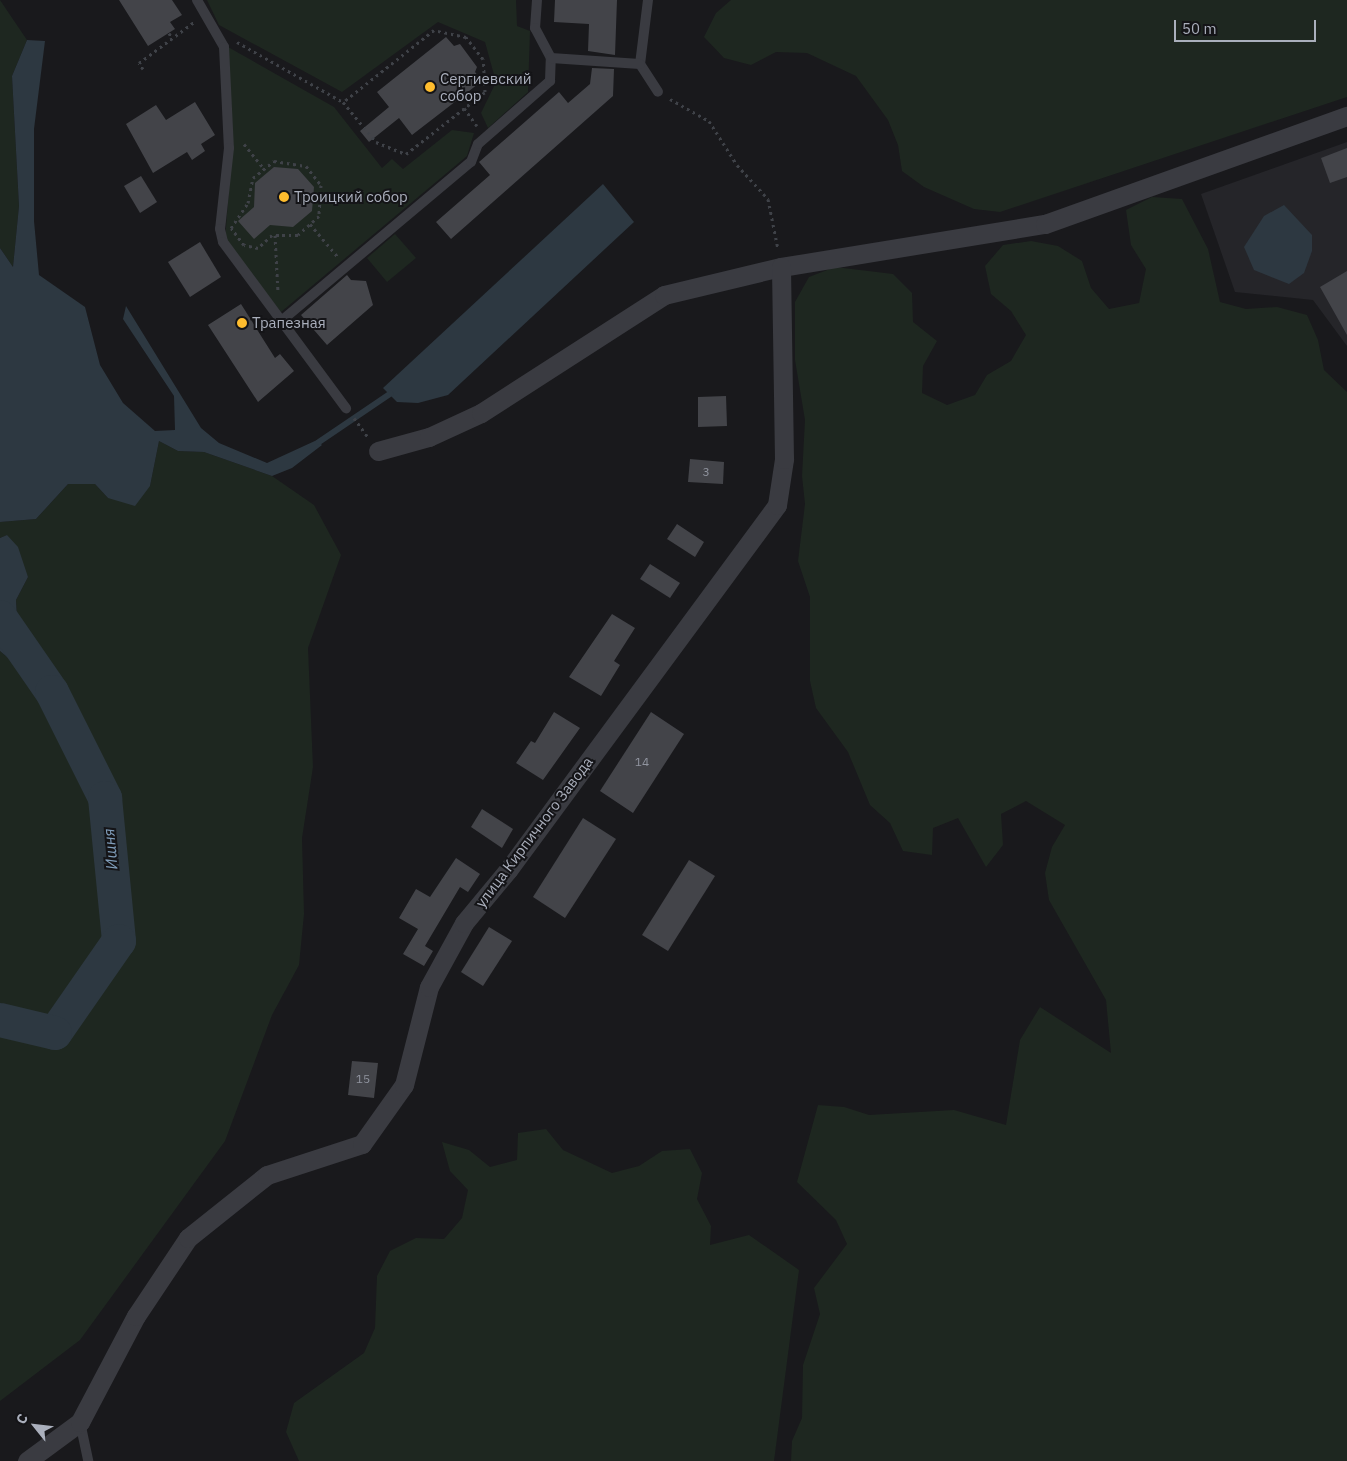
<!DOCTYPE html>
<html>
<head>
<meta charset="utf-8">
<style>
  body { margin:0 }
  #map { position:relative; width:1347px; height:1461px; overflow:hidden; background:#19191c; font-family:"IBM Plex Sans",sans-serif }
  div>[style] { position:absolute }
  .built>* { inset:0; background:#252529 }
  .green>* { inset:0; background:#1e2720 }
  .water>* { inset:0; background:#2d3841 }
  .stream>* { height:5.5px; margin:-2.75px; padding:0 2.75px; transform-origin:2.75px; border-radius:2.75px; background:#2d3841 }
  .river>* { height:34px; margin:-17px; padding:0 17px; transform-origin:17px; border-radius:17px; background:#2d3841 }
  .building>* { inset:0; background:#434449 }
  .path>* { height:3px; margin-top:-1.5px; transform-origin:0; background:repeating-linear-gradient(90deg,#3f4248 0 2.5px,transparent 0 6.5px) }
  .lane>* { height:10px; margin:-5px; padding:0 5px; transform-origin:5px; border-radius:5px; background:#3a3b41 }
  .street>* { height:19px; margin:-9.5px; padding:0 9.5px; transform-origin:9.5px; border-radius:9.5px; background:#3a3b41 }
  .dots>* { width:14px; height:14px; translate:-50% -50%; box-sizing:border-box; border:2px solid #141417; border-radius:50% }
  span { translate:-50% -50%; white-space:nowrap; text-align:center; line-height:1.15; -webkit-text-stroke:4px #141417; paint-order:stroke }
  .number-label { font-size:12px; color:#90949f }
  .number-label span { -webkit-text-stroke-width:0 }
  .poi-label { font-size:15px; color:#aaafbc }
  .left { translate:0 -50%; text-align:left }
  .street-label { font-size:15px; color:#aaafbc }
  .water-label { font-size:16px; color:#7f9dba; font-style:italic }
  .north { position:absolute; left:10px; top:1401px; width:50px; height:50px; -webkit-text-stroke:4px #141417; paint-order:stroke; rotate:299deg; font-size:14px; font-weight:700; line-height:20px; text-align:center; color:#aaafbc }
  .north::after { content:''; display:block; margin:auto; width:18px; height:22px; background:#aaafbc; clip-path:polygon(50% 0,100% 100%,50% 72%,0 100%) }
  .scale { position:absolute; left:1174px; top:20px; width:142px; height:22px; box-sizing:border-box; border:2px solid #aaafbc; border-top:0; padding-left:6px; font-size:15px; line-height:18px; white-space:nowrap; color:#aaafbc; -webkit-text-stroke:4px #141417; paint-order:stroke }
</style>
</head>
<body>
<div id="map">
  <div class="built">
    <div style="clip-path:polygon(1347px 142px,1347px 346px,1313px 300px,1235px 292px,1201px 194px)"></div>
  </div>
  <div class="green">
    <div style="clip-path:polygon(0 0,27px 40px,12px 76px,19px 206px,13px 267px,0 248px)"></div>
    <div style="clip-path:polygon(207px 0,516px 0,517px 26px,530px 31px,528px 92px,488px 128px,481px 113px,496px 82px,485px 42px,438px 22px,342px 92px,219px 25px)"></div>
    <div style="clip-path:polygon(731px 0,1347px 0,1347px 97px,1000px 212px,974px 209px,924px 187px,902px 171px,898px 145px,888px 120px,856px 76px,807px 53px,776px 52px,751px 65px,724px 58px,704px 37px,716px 13px)"></div>
    <div style="clip-path:polygon(228px 47px,334px 107px,382px 168px,392px 159px,403px 169px,452px 130px,474px 133px,467px 156px,281px 312px,225px 240px,233px 138px)"></div>
    <div style="clip-path:polygon(1152px 197px,1182px 199px,1208px 249px,1220px 302px,1246px 309px,1277px 307px,1307px 315px,1318px 340px,1324px 370px,1347px 392px,1347px 1461px,791px 1461px,792px 1441px,802px 1418px,803px 1365px,820px 1314px,814px 1288px,847px 1244px,836px 1220px,797px 1182px,818px 1105px,844px 1107px,869px 1115px,954px 1110px,1006px 1125px,1020px 1040px,1040px 1007px,1111px 1053px,1106px 1000px,1049px 900px,1045px 873px,1052px 847px,1065px 825px,1026px 801px,1001px 814px,1003px 845px,986px 867px,958px 818px,933px 828px,932px 855px,903px 851px,890px 823px,870px 805px,848px 752px,816px 708px,810px 681px,810px 597px,798px 561px,805px 504px,802px 476px,805px 420px,795px 360px,795px 302px,809px 277px,835px 267px,893px 274px,912px 293px,913px 322px,937px 341px,923px 366px,922px 393px,947px 405px,975px 395px,987px 375px,1011px 361px,1026px 335px,1011px 311px,991px 294px,985px 266px,1003px 245px,1031px 241px,1058px 246px,1082px 261px,1091px 288px,1109px 309px,1139px 303px,1146px 269px,1131px 245px,1126px 210px)"></div>
    <div style="clip-path:polygon(395px 234px,416px 258px,387px 282px,367px 258px)"></div>
    <div style="clip-path:polygon(159px 441px,178px 451px,204px 452px,272px 476px,314px 505px,341px 555px,308px 648px,313px 767px,302px 838px,304px 914px,299px 965px,272px 1015px,225px 1141px,80px 1340px,0 1401px,0 651px,14px 663px,28px 685px,45px 674px,25px 663px,18px 639px,16px 600px,28px 577px,7px 535px,0 538px,0 522px,36px 519px,68px 484px,95px 484px,108px 498px,150px 486px)"></div>
    <div style="clip-path:polygon(546px 1129px,563px 1150px,612px 1173px,639px 1166px,662px 1151px,690px 1149px,702px 1173px,697px 1199px,711px 1226px,710px 1245px,749px 1235px,799px 1270px,774px 1461px,299px 1461px,286px 1432px,294px 1403px,364px 1353px,375px 1328px,377px 1276px,390px 1251px,416px 1238px,444px 1239px,462px 1218px,468px 1190px,450px 1171px,442px 1142px,469px 1150px,490px 1167px,517px 1160px,518px 1133px)"></div>
  </div>
  <div class="water">
    <div style="clip-path:polygon(27px 40px,45px 41px,34px 129px,34px 221px,39px 275px,85px 307px,100px 365px,123px 403px,155px 431px,175px 430px,174px 396px,123px 319px,126px 306px,201px 428px,219px 443px,267px 463px,317px 440px,322px 445px,292px 468px,272px 476px,204px 452px,178px 451px,159px 441px,150px 486px,135px 506px,108px 498px,95px 484px,68px 484px,36px 519px,0 522px,0 248px,13px 267px,19px 206px,12px 76px)"></div>
    <div style="clip-path:polygon(603px 184px,634px 222px,448px 395px,418px 403px,397px 402px,383px 388px)"></div>
    <div style="clip-path:polygon(1284px 205px,1312px 235px,1312px 251px,1304px 273px,1289px 284px,1254px 270px,1244px 247px,1264px 216px)"></div>
    <div style="clip-path:polygon(7px 535px,18px 547px,28px 577px,16px 600px,18px 639px,25px 663px,45px 674px,52px 692px,28px 685px,14px 663px,0 651px,0 538px)"></div>
  </div>
  <div class="stream">
    <div style="left:319px;top:442px;width:86px;rotate:-34.1deg"></div>
  </div>
  <div class="river">
    <div style="left:0;top:617px;width:91px;rotate:55.3deg"></div>
    <div style="left:52px;top:692px;width:119px;rotate:63.4deg"></div>
    <div style="left:105px;top:798px;width:144px;rotate:84.4deg"></div>
    <div style="left:119px;top:941px;width:112px;rotate:124.8deg"></div>
    <div style="left:55px;top:1033px;width:57px;rotate:-166.7deg"></div>
  </div>
  <div class="building">
    <div style="clip-path:polygon(119px 0,172px 0,182px 15px,170px 22px,175px 29px,148px 46px)"></div>
    <div style="clip-path:polygon(555px 0,617px 0,615px 55px,588px 51px,589px 24px,554px 22px)"></div>
    <div style="clip-path:polygon(446px 37px,454px 46px,460px 44px,477px 67px,475px 72px,482px 81px,412px 135px,399px 118px,369px 142px,360px 131px,389px 107px,377px 92px)"></div>
    <div style="clip-path:polygon(592px 68px,614px 69px,613px 96px,451px 239px,436px 222px,490px 175px,479px 162px,559px 92px,568px 103px,590px 84px)"></div>
    <div style="clip-path:polygon(195px 102px,215px 135px,201px 144px,205px 151px,192px 160px,187px 152px,153px 173px,126px 124px,156px 105px,166px 120px)"></div>
    <div style="clip-path:polygon(1347px 148px,1347px 177px,1330px 183px,1321px 158px)"></div>
    <div style="clip-path:polygon(274px 167px,298px 169px,314px 187px,312px 211px,293px 227px,270px 225px,254px 239px,238px 221px,254px 207px,255px 183px)"></div>
    <div style="clip-path:polygon(141px 176px,157px 202px,140px 213px,124px 186px)"></div>
    <div style="clip-path:polygon(200px 242px,221px 277px,190px 297px,168px 262px)"></div>
    <div style="clip-path:polygon(1347px 271px,1347px 335px,1320px 287px)"></div>
    <div style="clip-path:polygon(347px 275px,351px 280px,366px 281px,373px 305px,327px 345px,301px 315px)"></div>
    <div style="clip-path:polygon(241px 304px,275px 358px,280px 354px,294px 371px,258px 402px,208px 325px)"></div>
    <div style="clip-path:polygon(726px 396px,727px 426px,698px 427px,698px 397px)"></div>
    <div style="clip-path:polygon(690px 459px,724px 462px,723px 484px,688px 482px)"></div>
    <div style="clip-path:polygon(677px 524px,704px 542px,695px 557px,667px 539px)"></div>
    <div style="clip-path:polygon(650px 564px,680px 583px,670px 598px,640px 579px)"></div>
    <div style="clip-path:polygon(612px 614px,635px 628px,614px 661px,620px 665px,601px 696px,569px 677px)"></div>
    <div style="clip-path:polygon(554px 712px,580px 728px,543px 780px,516px 763px,531px 741px,535px 743px)"></div>
    <div style="clip-path:polygon(651px 712px,684px 734px,633px 813px,600px 791px)"></div>
    <div style="clip-path:polygon(482px 809px,513px 829px,502px 848px,471px 827px)"></div>
    <div style="clip-path:polygon(583px 818px,616px 839px,565px 918px,533px 897px)"></div>
    <div style="clip-path:polygon(456px 858px,480px 874px,468px 892px,460px 887px,425px 946px,433px 951px,424px 966px,403px 954px,418px 929px,399px 918px,416px 889px,430px 897px)"></div>
    <div style="clip-path:polygon(689px 860px,715px 876px,668px 951px,642px 935px)"></div>
    <div style="clip-path:polygon(489px 927px,512px 941px,483px 986px,461px 972px)"></div>
    <div style="clip-path:polygon(352px 1061px,378px 1063px,374px 1098px,348px 1095px)"></div>
  </div>
  <div class="path">
    <div style="left:169px;top:33px;width:6px;rotate:59deg"></div>
    <div style="left:237px;top:42px;width:122px;rotate:29.5deg"></div>
    <div style="left:343px;top:102px;width:52px;rotate:50.5deg"></div>
    <div style="left:376px;top:142px;width:32px;rotate:22deg"></div>
    <div style="left:406px;top:154px;width:100px;rotate:-38.1deg"></div>
    <div style="left:485px;top:92px;width:33px;rotate:-93deg"></div>
    <div style="left:483px;top:59px;width:28px;rotate:-128deg"></div>
    <div style="left:466px;top:37px;width:33px;rotate:-168deg"></div>
    <div style="left:434px;top:30px;width:116px;rotate:141.6deg"></div>
    <div style="left:143px;top:69px;width:7px;rotate:-124deg"></div>
    <div style="left:139px;top:63px;width:69px;rotate:-36.7deg"></div>
    <div style="left:670px;top:99px;width:45px;rotate:29.4deg"></div>
    <div style="left:709px;top:121px;width:52px;rotate:57.5deg"></div>
    <div style="left:737px;top:165px;width:46px;rotate:47.6deg"></div>
    <div style="left:768px;top:199px;width:51px;rotate:78.7deg"></div>
    <div style="left:464px;top:108px;width:22px;rotate:54deg"></div>
    <div style="left:244px;top:144px;width:32px;rotate:51deg"></div>
    <div style="left:274px;top:161px;width:32px;rotate:9deg"></div>
    <div style="left:306px;top:166px;width:24px;rotate:52deg"></div>
    <div style="left:321px;top:185px;width:31px;rotate:94deg"></div>
    <div style="left:319px;top:216px;width:28px;rotate:138deg"></div>
    <div style="left:298px;top:235px;width:26px;rotate:180deg"></div>
    <div style="left:272px;top:235px;width:19px;rotate:137deg"></div>
    <div style="left:258px;top:248px;width:14px;rotate:-168deg"></div>
    <div style="left:244px;top:245px;width:21px;rotate:-127deg"></div>
    <div style="left:231px;top:228px;width:30px;rotate:-56deg"></div>
    <div style="left:248px;top:203px;width:25px;rotate:-79deg"></div>
    <div style="left:253px;top:178px;width:27px;rotate:-39deg"></div>
    <div style="left:310px;top:224px;width:42px;rotate:49.8deg"></div>
    <div style="left:275px;top:235px;width:57px;rotate:87deg"></div>
    <div style="left:354px;top:418px;width:24px;rotate:54deg"></div>
  </div>
  <div class="lane">
    <div style="left:197px;top:0;width:54px;rotate:60.1deg"></div>
    <div style="left:224px;top:47px;width:101px;rotate:87.2deg"></div>
    <div style="left:229px;top:148px;width:81px;rotate:96.3deg"></div>
    <div style="left:220px;top:229px;width:13px;rotate:77deg"></div>
    <div style="left:223px;top:242px;width:207px;rotate:53.5deg"></div>
    <div style="left:537px;top:0;width:28px;rotate:94deg"></div>
    <div style="left:535px;top:28px;width:34px;rotate:62deg"></div>
    <div style="left:648px;top:0;width:64px;rotate:97.1deg"></div>
    <div style="left:640px;top:64px;width:33px;rotate:57deg"></div>
    <div style="left:280px;top:322px;width:249px;rotate:-40deg"></div>
    <div style="left:471px;top:162px;width:19px;rotate:-69deg"></div>
    <div style="left:478px;top:144px;width:96px;rotate:-41.2deg"></div>
    <div style="left:550px;top:81px;width:23px;rotate:-88deg"></div>
    <div style="left:551px;top:58px;width:89px;rotate:3.9deg"></div>
    <div style="left:80px;top:1422px;width:40px;rotate:78deg"></div>
  </div>
  <div class="street">
    <div style="left:378px;top:451px;width:53px;rotate:-15.4deg"></div>
    <div style="left:429px;top:437px;width:57px;rotate:-24.8deg"></div>
    <div style="left:481px;top:413px;width:218px;rotate:-32.8deg"></div>
    <div style="left:664px;top:295px;width:120px;rotate:-13.5deg"></div>
    <div style="left:781px;top:267px;width:267px;rotate:-9.3deg"></div>
    <div style="left:1045px;top:224px;width:321px;rotate:-19.7deg"></div>
    <div style="left:27px;top:1461px;width:66px;rotate:-36.3deg"></div>
    <div style="left:80px;top:1422px;width:120px;rotate:-62.2deg"></div>
    <div style="left:136px;top:1316px;width:94px;rotate:-56.3deg"></div>
    <div style="left:188px;top:1238px;width:101px;rotate:-38.6deg"></div>
    <div style="left:267px;top:1175px;width:100px;rotate:-18.1deg"></div>
    <div style="left:362px;top:1144px;width:72px;rotate:-54.6deg"></div>
    <div style="left:404px;top:1085px;width:101px;rotate:-75.7deg"></div>
    <div style="left:429px;top:987px;width:73px;rotate:-61.3deg"></div>
    <div style="left:464px;top:923px;width:69px;rotate:-50.3deg"></div>
    <div style="left:508px;top:870px;width:453px;rotate:-53.6deg"></div>
    <div style="left:777px;top:505px;width:47px;rotate:-81.3deg"></div>
    <div style="left:784px;top:459px;width:192px;rotate:-90.9deg"></div>
  </div>
  <div class="dots">
    <div style="left:430px;top:87px;background:#ffbd2e"></div>
    <div style="left:284px;top:197px;background:#ffbd2e"></div>
    <div style="left:242px;top:323px;background:#ffbd2e"></div>
  </div>
  <div class="number-label">
    <span style="left:706px;top:472px">3</span>
    <span style="left:642px;top:762px">14</span>
    <span style="left:363px;top:1079px">15</span>
  </div>
  <div class="poi-label">
    <span class="left" style="left:440px;top:87px">Сергиевский<br>собор</span>
    <span class="left" style="left:294px;top:197px">Троицкий собор</span>
    <span class="left" style="left:252px;top:323px">Трапезная</span>
  </div>
  <div class="street-label">
    <span style="left:534px;top:832px;rotate:-53deg">улица Кирпичного Завода</span>
  </div>
  <div class="water-label">
    <span style="left:110px;top:849px;rotate:-95deg">Ишня</span>
  </div>
  <div class="north">С</div>
  <div class="scale">50 m</div>
</div>
</body>
</html>
